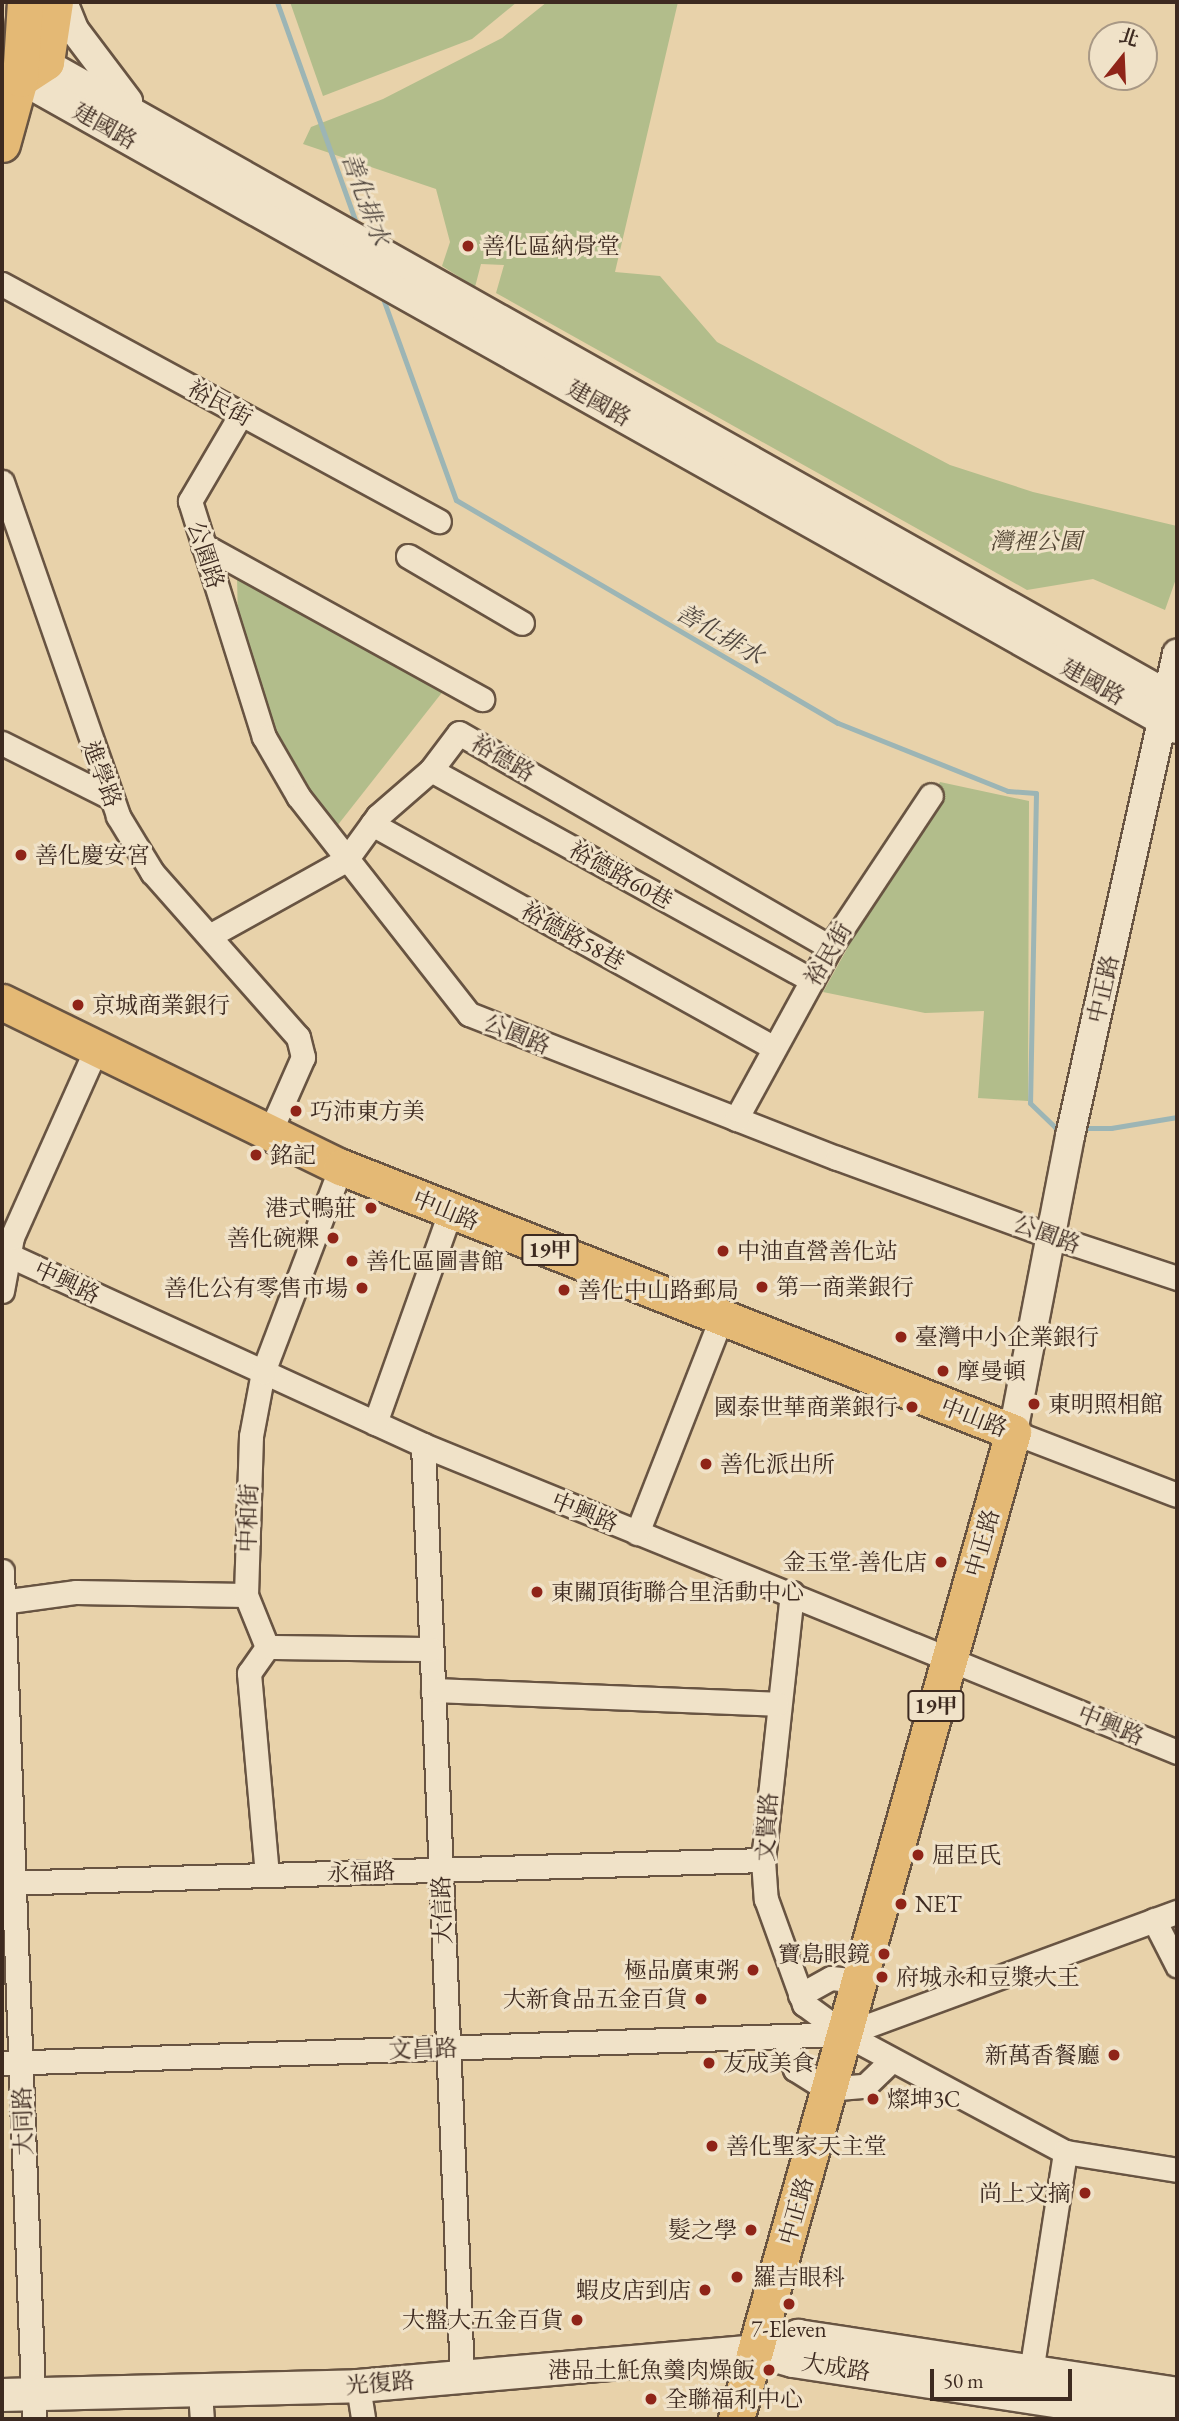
<!DOCTYPE html>
<html>
<head>
<meta charset="utf-8">
<style>
  body { margin:0 }
  #map { position:relative; width:1179px; height:2421px; overflow:hidden; background:#e8d2aa; font-family:"EB Garamond","Noto Serif TC",serif }
  div>[style] { position:absolute }
  .green>* { inset:0; background:#b2bd8b }
  .stream>* { height:5px; margin:-2.5px; padding:0 2.5px; transform-origin:2.5px; border-radius:2.5px; background:#9cb5b5 }
  .roads { filter:drop-shadow(2px 0 #685442) drop-shadow(-2px 0 #685442) drop-shadow(0 2px #685442) drop-shadow(0 -2px #685442) }
  .minor>* { height:23px; margin:-11.5px; padding:0 11.5px; transform-origin:11.5px; border-radius:11.5px; background:#f0e2c8 }
  .tertiary>* { height:28px; margin:-14px; padding:0 14px; transform-origin:14px; border-radius:14px; background:#f0e2c8 }
  .secondary>* { height:32px; margin:-16px; padding:0 16px; transform-origin:16px; border-radius:16px; background:#f0e2c8 }
  .primary>* { height:35px; margin:-17.5px; padding:0 17.5px; transform-origin:17.5px; border-radius:17.5px; background:#e4b975 }
  .dots>* { width:19px; height:19px; translate:-50% -50%; box-sizing:border-box; border:4px solid #f0e2c8; border-radius:50% }
  span { translate:-50% -50%; white-space:nowrap; text-align:center; line-height:1.15; -webkit-text-stroke:6px #f0e2c8; paint-order:stroke }
  .shield-label span { padding:2px 5px; background:#f0e2c8; border:2px solid; border-radius:5px; -webkit-text-stroke-width:0 }
  .shield-label { font-size:21px; color:#3d2a20; font-weight:700 }
  .street-label { font-size:23px; color:#3d2a20 }
  .poi-label { font-size:23px; color:#3d2a20 }
  .left { translate:0 -50%; text-align:left }
  .right { translate:-100% -50%; text-align:right }
  .park-label { font-size:23px; color:#544735; font-style:italic }
  .water-label { font-size:24px; color:#50463e; font-style:italic }
  .frame { position:absolute; inset:0; border:4px solid #3d2a20; pointer-events:none }
  .north { position:absolute; left:1088px; top:21px; width:70px; height:70px; box-sizing:border-box; background:#f0e2c8; border:2px solid #a89885; border-radius:50%; rotate:18deg; font-size:19px; font-weight:700; line-height:28px; text-align:center; color:#3d2a20 }
  .north::after { content:''; display:block; margin:auto; width:24px; height:32px; background:#8f2418; clip-path:polygon(50% 0,100% 100%,50% 72%,0 100%) }
  .scale { position:absolute; left:930px; top:2369px; width:142px; height:32px; box-sizing:border-box; border:4px solid #3d2a20; border-top:0; padding-left:9px; font-size:21px; line-height:24px; white-space:nowrap; color:#3d2a20; -webkit-text-stroke:5px #f0e2c8; paint-order:stroke }
</style>
</head>
<body>
<div id="map">
  <div class="green">
    <div style="clip-path:polygon(290px 2px,517px 2px,472px 39px,323px 96px)"></div>
    <div style="clip-path:polygon(547px 2px,678px 2px,615px 272px,660px 276px,717px 342px,950px 465px,1033px 492px,1177px 526px,1177px 576px,1165px 610px,1093px 579px,1027px 590px,496px 293px,504px 265px,481px 264px,475px 287px,442px 266px,450px 242px,436px 189px,303px 144px,311px 127px,383px 99px,502px 38px)"></div>
    <div style="clip-path:polygon(237px 576px,455px 676px,337px 826px,310px 799px,281px 751px,238px 624px)"></div>
    <div style="clip-path:polygon(940px 782px,1029px 801px,1028px 1101px,978px 1098px,984px 1011px,925px 1013px,823px 992px)"></div>
  </div>
  <div class="stream">
    <div style="left:277px;top:2px;width:240px;rotate:70.3deg"></div>
    <div style="left:381px;top:293px;width:220px;rotate:70.1deg"></div>
    <div style="left:456px;top:500px;width:442px;rotate:30.3deg"></div>
    <div style="left:838px;top:723px;width:183px;rotate:21.8deg"></div>
    <div style="left:1008px;top:791px;width:28px;rotate:4deg"></div>
    <div style="left:1036px;top:793px;width:310px;rotate:91.1deg"></div>
    <div style="left:1030px;top:1103px;width:35px;rotate:44deg"></div>
    <div style="left:1055px;top:1127px;width:8px"></div>
    <div style="left:1080px;top:1128px;width:31px"></div>
    <div style="left:1111px;top:1128px;width:67px;rotate:-9.5deg"></div>
  </div>
  <div class="roads">
    <div class="minor">
      <div style="left:2px;top:284px;width:497px;rotate:28.5deg"></div>
      <div style="left:241px;top:414px;width:101px;rotate:120.4deg"></div>
      <div style="left:190px;top:501px;width:247px;rotate:72.6deg"></div>
      <div style="left:264px;top:737px;width:68px;rotate:60deg"></div>
      <div style="left:298px;top:796px;width:277px;rotate:51.9deg"></div>
      <div style="left:469px;top:1014px;width:395px;rotate:21.4deg"></div>
      <div style="left:837px;top:1158px;width:227px;rotate:20.1deg"></div>
      <div style="left:1050px;top:1236px;width:134px;rotate:18.3deg"></div>
      <div style="left:2px;top:482px;width:354px;rotate:70.8deg"></div>
      <div style="left:118px;top:816px;width:66px;rotate:58.7deg"></div>
      <div style="left:152px;top:872px;width:220px;rotate:48.5deg"></div>
      <div style="left:298px;top:1037px;width:21px;rotate:76deg"></div>
      <div style="left:303px;top:1057px;width:84px;rotate:113.8deg"></div>
      <div style="left:203px;top:545px;width:319px;rotate:28.9deg"></div>
      <div style="left:408px;top:556px;width:132px;rotate:30.4deg"></div>
      <div style="left:2px;top:743px;width:119px;rotate:26.6deg"></div>
      <div style="left:431px;top:770px;width:435px;rotate:28.9deg"></div>
      <div style="left:372px;top:824px;width:460px;rotate:29.1deg"></div>
      <div style="left:211px;top:935px;width:154px;rotate:-29.1deg"></div>
      <div style="left:346px;top:860px;width:54px;rotate:-54deg"></div>
      <div style="left:378px;top:816px;width:70px;rotate:-41deg"></div>
      <div style="left:431px;top:770px;width:46px;rotate:-52.9deg"></div>
      <div style="left:459px;top:733px;width:428px;rotate:30deg"></div>
      <div style="left:736px;top:1119px;width:196px;rotate:-61.3deg"></div>
      <div style="left:830px;top:947px;width:182px;rotate:-56.4deg"></div>
      <div style="left:2px;top:1252px;width:463px;rotate:24.6deg"></div>
      <div style="left:423px;top:1445px;width:814px;rotate:22.15deg"></div>
      <div style="left:2px;top:1291px;width:55px;rotate:-79.5deg"></div>
      <div style="left:12px;top:1237px;width:206px;rotate:-65.9deg"></div>
      <div style="left:375px;top:1423px;width:224px;rotate:-70.4deg"></div>
      <div style="left:1013px;top:1432px;width:176px;rotate:21deg"></div>
      <div style="left:423px;top:1445px;width:931px;rotate:87.6deg"></div>
      <div style="left:637px;top:1533px;width:230px;rotate:-68.6deg"></div>
      <div style="left:2px;top:1571px;width:849px;rotate:87.84deg"></div>
      <div style="left:792px;top:1593px;width:269px;rotate:96.2deg"></div>
      <div style="left:763px;top:1860px;width:39px;rotate:86deg"></div>
      <div style="left:766px;top:1899px;width:112px;rotate:70.1deg"></div>
      <div style="left:804px;top:2004px;width:51px;rotate:36.2deg"></div>
      <div style="left:845px;top:2034px;width:250px;rotate:28.2deg"></div>
      <div style="left:1065px;top:2152px;width:113px;rotate:9.1deg"></div>
      <div style="left:2px;top:1602px;width:75px;rotate:-7.7deg"></div>
      <div style="left:76px;top:1592px;width:170px;rotate:1deg"></div>
      <div style="left:267px;top:1647px;width:164px;rotate:0.7deg"></div>
      <div style="left:433px;top:1690px;width:344px;rotate:2.3deg"></div>
      <div style="left:267px;top:1875px;width:203px;rotate:-95.1deg"></div>
      <div style="left:249px;top:1673px;width:32px;rotate:-55deg"></div>
      <div style="left:267px;top:1647px;width:56px;rotate:-112deg"></div>
      <div style="left:246px;top:1595px;width:159px;rotate:-88.2deg"></div>
      <div style="left:251px;top:1436px;width:65px;rotate:-79.4deg"></div>
      <div style="left:263px;top:1372px;width:219px;rotate:-69.2deg"></div>
      <div style="left:2px;top:1883px;width:761px;rotate:-1.73deg"></div>
      <div style="left:1154px;top:1920px;width:51px;rotate:62.9deg"></div>
      <div style="left:800px;top:1995px;width:35px;rotate:-29deg"></div>
      <div style="left:831px;top:1978px;width:29px;rotate:6deg"></div>
      <div style="left:784px;top:2037px;width:34px;rotate:71deg"></div>
      <div style="left:795px;top:2069px;width:38px;rotate:32deg"></div>
      <div style="left:827px;top:2089px;width:38px;rotate:-5deg"></div>
      <div style="left:865px;top:2086px;width:37px;rotate:-44deg"></div>
      <div style="left:2px;top:2063px;width:843px;rotate:-1.97deg"></div>
      <div style="left:845px;top:2034px;width:354px;rotate:-20.2deg"></div>
      <div style="left:1029px;top:2385px;width:236px;rotate:-81.2deg"></div>
      <div style="left:358px;top:2386px;width:33px;rotate:81deg"></div>
      <div style="left:200px;top:2392px;width:27px;rotate:86deg"></div>
    </div>
    <div class="tertiary">
      <div style="left:63px;top:2px;width:31px;rotate:68deg"></div>
      <div style="left:75px;top:31px;width:88px;rotate:52.9deg"></div>
      <div style="left:27px;top:53px;width:1320px;rotate:29.36deg"></div>
      <div style="left:20px;top:79px;width:1327px;rotate:29.33deg"></div>
      <div style="left:1013px;top:1432px;width:301px;rotate:-79.1deg"></div>
      <div style="left:1070px;top:1136px;width:494px;rotate:-77.5deg"></div>
    </div>
    <div class="secondary">
      <div style="left:758px;top:2351px;width:36px;rotate:16deg"></div>
      <div style="left:793px;top:2361px;width:383px;rotate:8.7deg"></div>
      <div style="left:2px;top:2395px;width:356px;rotate:-1.4deg"></div>
      <div style="left:358px;top:2386px;width:402px;rotate:-5deg"></div>
      <div style="left:758px;top:2351px;width:43px;rotate:-20.6deg"></div>
      <div style="left:798px;top:2336px;width:383px;rotate:8.7deg"></div>
    </div>
    <div class="primary">
      <div style="left:20px;top:79px;width:31px;rotate:-33deg"></div>
      <div style="left:46px;top:62px;width:61px;rotate:-81.5deg"></div>
      <div style="left:2px;top:144px;width:67px;rotate:-74.5deg"></div>
      <div style="left:20px;top:79px;width:77px;rotate:-86.3deg"></div>
      <div style="left:2px;top:1002px;width:377px;rotate:26deg"></div>
      <div style="left:341px;top:1167px;width:722px;rotate:21.52deg"></div>
      <div style="left:1013px;top:1432px;width:1025px;rotate:105.68deg"></div>
    </div>
  </div>
  <div class="dots">
    <div style="left:468px;top:246px;background:#8f2418"></div>
    <div style="left:21px;top:855px;background:#8f2418"></div>
    <div style="left:78px;top:1005px;background:#8f2418"></div>
    <div style="left:296px;top:1111px;background:#8f2418"></div>
    <div style="left:256px;top:1155px;background:#8f2418"></div>
    <div style="left:371px;top:1208px;background:#8f2418"></div>
    <div style="left:333px;top:1238px;background:#8f2418"></div>
    <div style="left:723px;top:1251px;background:#8f2418"></div>
    <div style="left:352px;top:1261px;background:#8f2418"></div>
    <div style="left:762px;top:1287px;background:#8f2418"></div>
    <div style="left:362px;top:1288px;background:#8f2418"></div>
    <div style="left:564px;top:1290px;background:#8f2418"></div>
    <div style="left:901px;top:1337px;background:#8f2418"></div>
    <div style="left:943px;top:1371px;background:#8f2418"></div>
    <div style="left:1034px;top:1404px;background:#8f2418"></div>
    <div style="left:912px;top:1407px;background:#8f2418"></div>
    <div style="left:706px;top:1464px;background:#8f2418"></div>
    <div style="left:941px;top:1562px;background:#8f2418"></div>
    <div style="left:537px;top:1592px;background:#8f2418"></div>
    <div style="left:918px;top:1855px;background:#8f2418"></div>
    <div style="left:901px;top:1904px;background:#8f2418"></div>
    <div style="left:884px;top:1954px;background:#8f2418"></div>
    <div style="left:753px;top:1970px;background:#8f2418"></div>
    <div style="left:882px;top:1977px;background:#8f2418"></div>
    <div style="left:701px;top:1999px;background:#8f2418"></div>
    <div style="left:1114px;top:2055px;background:#8f2418"></div>
    <div style="left:709px;top:2063px;background:#8f2418"></div>
    <div style="left:873px;top:2099px;background:#8f2418"></div>
    <div style="left:712px;top:2146px;background:#8f2418"></div>
    <div style="left:1085px;top:2193px;background:#8f2418"></div>
    <div style="left:751px;top:2230px;background:#8f2418"></div>
    <div style="left:737px;top:2277px;background:#8f2418"></div>
    <div style="left:705px;top:2290px;background:#8f2418"></div>
    <div style="left:789px;top:2304px;background:#8f2418"></div>
    <div style="left:577px;top:2320px;background:#8f2418"></div>
    <div style="left:769px;top:2370px;background:#8f2418"></div>
    <div style="left:651px;top:2399px;background:#8f2418"></div>
  </div>
  <div class="shield-label">
    <span style="left:550px;top:1250px">19甲</span>
    <span style="left:936px;top:1706px">19甲</span>
  </div>
  <div class="street-label">
    <span style="left:105px;top:126px;rotate:29deg">建國路</span>
    <span style="left:220px;top:403px;rotate:29deg">裕民街</span>
    <span style="left:599px;top:403px;rotate:29deg">建國路</span>
    <span style="left:206px;top:555px;rotate:72deg">公園路</span>
    <span style="left:1093px;top:682px;rotate:29deg">建國路</span>
    <span style="left:503px;top:758px;rotate:30deg">裕德路</span>
    <span style="left:102px;top:774px;rotate:69deg">進學路</span>
    <span style="left:621px;top:875px;rotate:29deg">裕德路60巷</span>
    <span style="left:573px;top:936px;rotate:29deg">裕德路58巷</span>
    <span style="left:828px;top:954px;rotate:-59deg">裕民街</span>
    <span style="left:1103px;top:989px;rotate:-77deg">中正路</span>
    <span style="left:517px;top:1034px;rotate:22deg">公園路</span>
    <span style="left:446px;top:1210px;rotate:22deg">中山路</span>
    <span style="left:1047px;top:1234px;rotate:20deg">公園路</span>
    <span style="left:67px;top:1282px;rotate:25deg">中興路</span>
    <span style="left:974px;top:1417px;rotate:21deg">中山路</span>
    <span style="left:585px;top:1512px;rotate:22deg">中興路</span>
    <span style="left:248px;top:1518px;rotate:-88deg">中和街</span>
    <span style="left:982px;top:1543px;rotate:-74deg">中正路</span>
    <span style="left:1111px;top:1725px;rotate:22deg">中興路</span>
    <span style="left:767px;top:1827px;rotate:-87deg">文賢路</span>
    <span style="left:361px;top:1872px;rotate:-2deg">永福路</span>
    <span style="left:442px;top:1910px;rotate:-92deg">大信路</span>
    <span style="left:423px;top:2049px;rotate:-2deg">文昌路</span>
    <span style="left:23px;top:2121px;rotate:-92deg">大同路</span>
    <span style="left:796px;top:2211px;rotate:-74deg">中正路</span>
    <span style="left:836px;top:2367px;rotate:9deg">大成路</span>
    <span style="left:380px;top:2383px;rotate:-5deg">光復路</span>
  </div>
  <div class="poi-label">
    <span class="left" style="left:482px;top:246px">善化區納骨堂</span>
    <span class="left" style="left:35px;top:855px">善化慶安宮</span>
    <span class="left" style="left:92px;top:1005px">京城商業銀行</span>
    <span class="left" style="left:310px;top:1111px">巧沛東方美</span>
    <span class="left" style="left:270px;top:1155px">銘記</span>
    <span class="right" style="left:357px;top:1208px">港式鴨莊</span>
    <span class="right" style="left:319px;top:1238px">善化碗粿</span>
    <span class="left" style="left:737px;top:1251px">中油直營善化站</span>
    <span class="left" style="left:366px;top:1261px">善化區圖書館</span>
    <span class="left" style="left:776px;top:1287px">第一商業銀行</span>
    <span class="right" style="left:348px;top:1288px">善化公有零售市場</span>
    <span class="left" style="left:578px;top:1290px">善化中山路郵局</span>
    <span class="left" style="left:915px;top:1337px">臺灣中小企業銀行</span>
    <span class="left" style="left:957px;top:1371px">摩曼頓</span>
    <span class="left" style="left:1048px;top:1404px">東明照相館</span>
    <span class="right" style="left:898px;top:1407px">國泰世華商業銀行</span>
    <span class="left" style="left:720px;top:1464px">善化派出所</span>
    <span class="right" style="left:927px;top:1562px">金玉堂-善化店</span>
    <span class="left" style="left:551px;top:1592px">東關頂街聯合里活動中心</span>
    <span class="left" style="left:932px;top:1855px">屈臣氏</span>
    <span class="left" style="left:915px;top:1904px">NET</span>
    <span class="right" style="left:870px;top:1954px">寶島眼鏡</span>
    <span class="right" style="left:739px;top:1970px">極品廣東粥</span>
    <span class="left" style="left:896px;top:1977px">府城永和豆漿大王</span>
    <span class="right" style="left:687px;top:1999px">大新食品五金百貨</span>
    <span class="right" style="left:1100px;top:2055px">新萬香餐廳</span>
    <span class="left" style="left:723px;top:2063px">友成美食</span>
    <span class="left" style="left:887px;top:2099px">燦坤3C</span>
    <span class="left" style="left:726px;top:2146px">善化聖家天主堂</span>
    <span class="right" style="left:1071px;top:2193px">尚上文摘</span>
    <span class="right" style="left:737px;top:2230px">髮之學</span>
    <span class="left" style="left:753px;top:2277px">羅吉眼科</span>
    <span class="right" style="left:691px;top:2290px">蝦皮店到店</span>
    <span class="right" style="left:563px;top:2320px">大盤大五金百貨</span>
    <span style="left:789px;top:2329px">7-Eleven</span>
    <span class="right" style="left:755px;top:2370px">港品土魠魚羹肉燥飯</span>
    <span class="left" style="left:665px;top:2399px">全聯福利中心</span>
  </div>
  <div class="park-label">
    <span style="left:1036px;top:541px">灣裡公園</span>
  </div>
  <div class="water-label">
    <span style="left:366px;top:199px;rotate:70deg">善化排水</span>
    <span style="left:720px;top:634px;rotate:30deg">善化排水</span>
  </div>
  <div class="frame"></div>
  <div class="north">北</div>
  <div class="scale">50 m</div>
</div>
</body>
</html>
